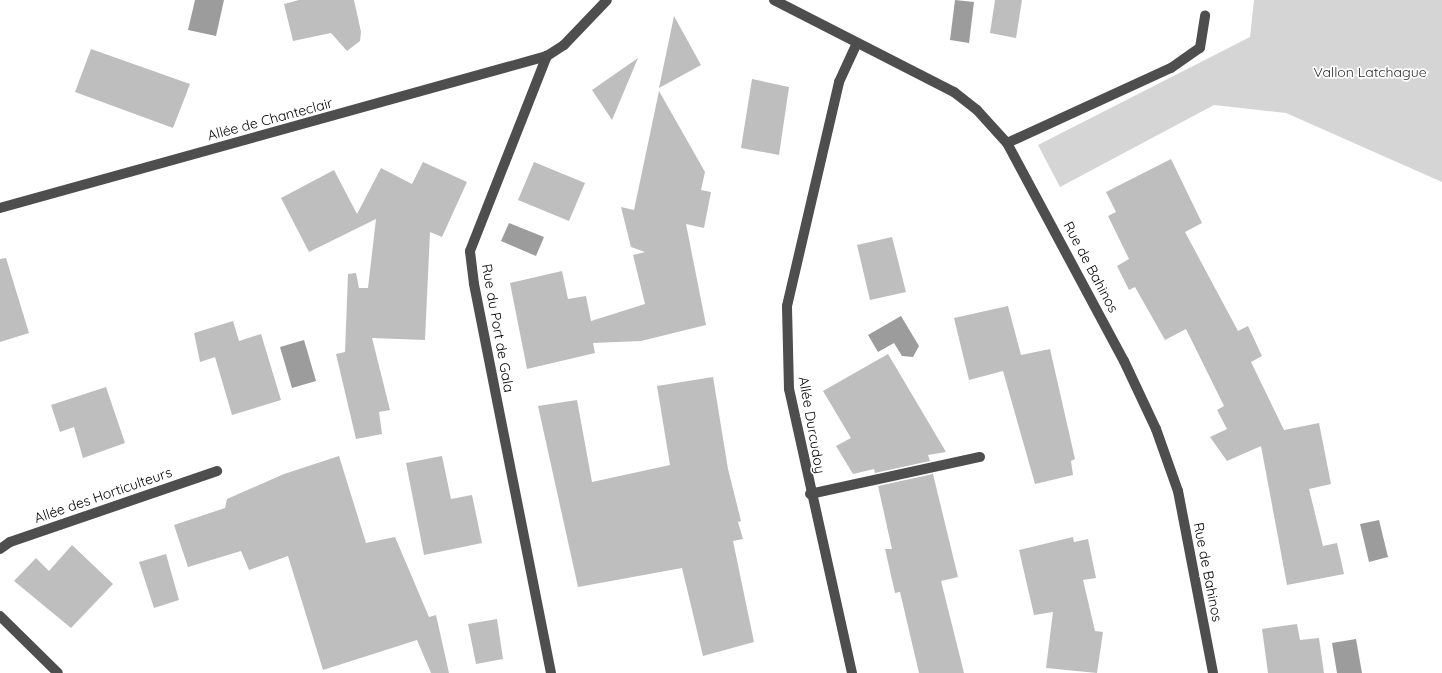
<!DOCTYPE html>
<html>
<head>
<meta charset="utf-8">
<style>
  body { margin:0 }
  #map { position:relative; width:1442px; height:673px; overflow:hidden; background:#fff; font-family:Quicksand,sans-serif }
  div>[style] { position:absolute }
  .green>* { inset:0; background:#d5d5d5 }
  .water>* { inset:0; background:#9c9c9c }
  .building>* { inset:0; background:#bebebe }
  .minor>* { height:10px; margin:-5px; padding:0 5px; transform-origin:5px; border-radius:5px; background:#4e4e4e }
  span { translate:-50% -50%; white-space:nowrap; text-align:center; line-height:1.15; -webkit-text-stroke:3.5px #fff; paint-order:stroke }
  .park-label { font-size:14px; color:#2c2c2c }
  .street-label { font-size:14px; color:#000 }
</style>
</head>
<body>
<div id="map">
  <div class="green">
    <div style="clip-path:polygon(1254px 0,1442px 0,1442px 182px,1286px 113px,1214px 105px,1060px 187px,1038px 145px,1250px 37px)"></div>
  </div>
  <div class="water">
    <div style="clip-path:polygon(195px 0,224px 0,216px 36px,188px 30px)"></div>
    <div style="clip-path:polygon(955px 0,974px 2px,969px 43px,950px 40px)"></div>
    <div style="clip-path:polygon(509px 223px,544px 237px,536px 256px,501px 241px)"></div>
    <div style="clip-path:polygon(901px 316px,919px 346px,913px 357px,902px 356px,894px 343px,878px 352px,868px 335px)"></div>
    <div style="clip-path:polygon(304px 340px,316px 381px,292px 388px,280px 347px)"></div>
    <div style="clip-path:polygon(1379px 520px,1388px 557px,1369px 562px,1360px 524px)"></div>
    <div style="clip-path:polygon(1356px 639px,1362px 673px,1337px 673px,1332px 643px)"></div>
  </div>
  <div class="building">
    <div style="clip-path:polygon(299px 0,354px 0,361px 32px,360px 41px,347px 51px,331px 33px,293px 41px,284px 4px)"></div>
    <div style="clip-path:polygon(995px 0,1022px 0,1016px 38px,990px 33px)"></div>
    <div style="clip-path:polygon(674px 16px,701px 65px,659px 88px)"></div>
    <div style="clip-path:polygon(91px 49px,190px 84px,173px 128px,75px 92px)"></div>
    <div style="clip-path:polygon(638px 58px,612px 120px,592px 90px)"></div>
    <div style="clip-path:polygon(752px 79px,789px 87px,779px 155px,741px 148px)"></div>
    <div style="clip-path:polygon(659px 91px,705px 172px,701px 190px,711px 192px,704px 228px,686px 224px,706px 325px,641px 341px,593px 343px,595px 353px,527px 369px,510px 283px,562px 271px,568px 299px,586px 296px,591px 321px,645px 304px,633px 255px,645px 252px,631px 247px,621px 207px,634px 210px)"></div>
    <div style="clip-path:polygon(1171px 159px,1202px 223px,1185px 232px,1238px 331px,1248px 326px,1262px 356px,1251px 362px,1284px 430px,1319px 423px,1331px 484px,1309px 489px,1323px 546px,1337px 543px,1344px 574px,1287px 585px,1261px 446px,1227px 461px,1210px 437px,1227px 429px,1217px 410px,1224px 406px,1186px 329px,1165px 340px,1135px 287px,1129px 290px,1117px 266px,1129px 259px,1108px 216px,1116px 212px,1106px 192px)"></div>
    <div style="clip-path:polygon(423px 162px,467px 182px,442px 237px,430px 232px,425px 340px,372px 338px,390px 410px,379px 412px,382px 434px,356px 439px,336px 354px,345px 352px,348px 274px,356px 273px,359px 288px,368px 288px,376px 219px,309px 252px,281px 198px,334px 170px,357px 214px,381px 168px,412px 184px)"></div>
    <div style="clip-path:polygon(534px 162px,585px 183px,569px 221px,518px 200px)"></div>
    <div style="clip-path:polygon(892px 237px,906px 292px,870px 300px,857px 245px)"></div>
    <div style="clip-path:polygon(6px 258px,29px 333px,0 342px,0 259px)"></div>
    <div style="clip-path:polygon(1008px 306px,1021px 355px,1050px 349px,1075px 459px,1071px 461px,1073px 475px,1035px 484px,1003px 371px,969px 380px,954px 318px)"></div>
    <div style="clip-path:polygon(233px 321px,239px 341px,261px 334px,281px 400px,232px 415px,215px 357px,200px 362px,194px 333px)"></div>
    <div style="clip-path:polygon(888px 354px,946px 452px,928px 455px,930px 461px,875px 473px,874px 469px,853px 474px,836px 446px,851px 438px,823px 391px)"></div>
    <div style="clip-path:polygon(713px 377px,728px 469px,741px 521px,738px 522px,743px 539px,733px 541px,754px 642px,703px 656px,682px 568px,578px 587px,538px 406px,577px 400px,592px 482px,670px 465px,657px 386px)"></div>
    <div style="clip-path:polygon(106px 387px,125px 443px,83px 458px,74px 427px,60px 432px,51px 405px)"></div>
    <div style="clip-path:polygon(339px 456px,366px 543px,395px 537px,429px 617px,436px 615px,449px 673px,431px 673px,417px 640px,323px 670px,288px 556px,249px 570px,241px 551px,188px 567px,174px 525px,225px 508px,227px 499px,284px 474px)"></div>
    <div style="clip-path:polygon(442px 456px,451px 499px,472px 495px,482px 543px,424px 555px,406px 463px)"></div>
    <div style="clip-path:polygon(933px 474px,958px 577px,941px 581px,964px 673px,919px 673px,900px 592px,895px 593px,885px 549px,892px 549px,878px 486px)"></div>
    <div style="clip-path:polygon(1073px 537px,1074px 542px,1088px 539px,1096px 578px,1083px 580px,1095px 631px,1103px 632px,1097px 673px,1046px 668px,1053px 612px,1034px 615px,1019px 550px)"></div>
    <div style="clip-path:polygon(72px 545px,113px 584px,71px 628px,14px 581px,36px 558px,49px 571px)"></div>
    <div style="clip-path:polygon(166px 554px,179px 600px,154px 608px,139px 562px)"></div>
    <div style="clip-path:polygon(497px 619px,503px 659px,476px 664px,468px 624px)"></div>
    <div style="clip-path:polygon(1297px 624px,1300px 640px,1319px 638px,1324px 673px,1268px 673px,1262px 629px)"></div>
  </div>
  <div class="minor">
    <div style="left:774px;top:0;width:202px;rotate:27.1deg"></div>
    <div style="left:954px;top:92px;width:29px;rotate:38deg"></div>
    <div style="left:977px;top:110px;width:45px;rotate:47.7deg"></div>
    <div style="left:1007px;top:143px;width:247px;rotate:61.8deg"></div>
    <div style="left:1124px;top:361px;width:75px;rotate:64.8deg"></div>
    <div style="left:1156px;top:429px;width:66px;rotate:70.5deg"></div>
    <div style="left:1178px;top:491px;width:185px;rotate:79.1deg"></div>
    <div style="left:1007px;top:143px;width:180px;rotate:-24.6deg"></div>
    <div style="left:1171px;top:68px;width:35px;rotate:-35deg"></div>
    <div style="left:1200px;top:48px;width:33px;rotate:-81deg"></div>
    <div style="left:0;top:208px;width:568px;rotate:-15.53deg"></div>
    <div style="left:810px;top:494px;width:174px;rotate:-12.3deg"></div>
    <div style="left:0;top:549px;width:12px;rotate:-35deg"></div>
    <div style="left:10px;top:542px;width:219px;rotate:-18.9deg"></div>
    <div style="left:0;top:616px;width:81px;rotate:44.5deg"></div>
    <div style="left:551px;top:673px;width:397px;rotate:-101.2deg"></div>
    <div style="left:474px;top:284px;width:33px;rotate:-97deg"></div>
    <div style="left:470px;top:251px;width:210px;rotate:-68.5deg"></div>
    <div style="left:547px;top:56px;width:20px;rotate:-33deg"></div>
    <div style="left:564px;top:45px;width:62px;rotate:-46.3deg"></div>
    <div style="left:852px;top:673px;width:291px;rotate:-102.5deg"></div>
    <div style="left:789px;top:389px;width:83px;rotate:-91.4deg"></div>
    <div style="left:787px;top:306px;width:230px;rotate:-76.9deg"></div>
    <div style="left:839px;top:82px;width:43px;rotate:-65.2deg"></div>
  </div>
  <div class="park-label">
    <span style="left:1370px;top:72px">Vallon Latchague</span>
  </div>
  <div class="street-label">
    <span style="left:270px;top:119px;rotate:-15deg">Allée de Chanteclair</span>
    <span style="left:1091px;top:267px;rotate:62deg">Rue de Bahinos</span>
    <span style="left:498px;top:328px;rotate:80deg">Rue du Port de Gala</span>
    <span style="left:812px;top:425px;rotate:80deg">Allée Durcudoy</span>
    <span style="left:103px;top:495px;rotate:-19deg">Allée des Horticulteurs</span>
    <span style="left:1208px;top:572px;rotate:79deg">Rue de Bahinos</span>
  </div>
</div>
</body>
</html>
